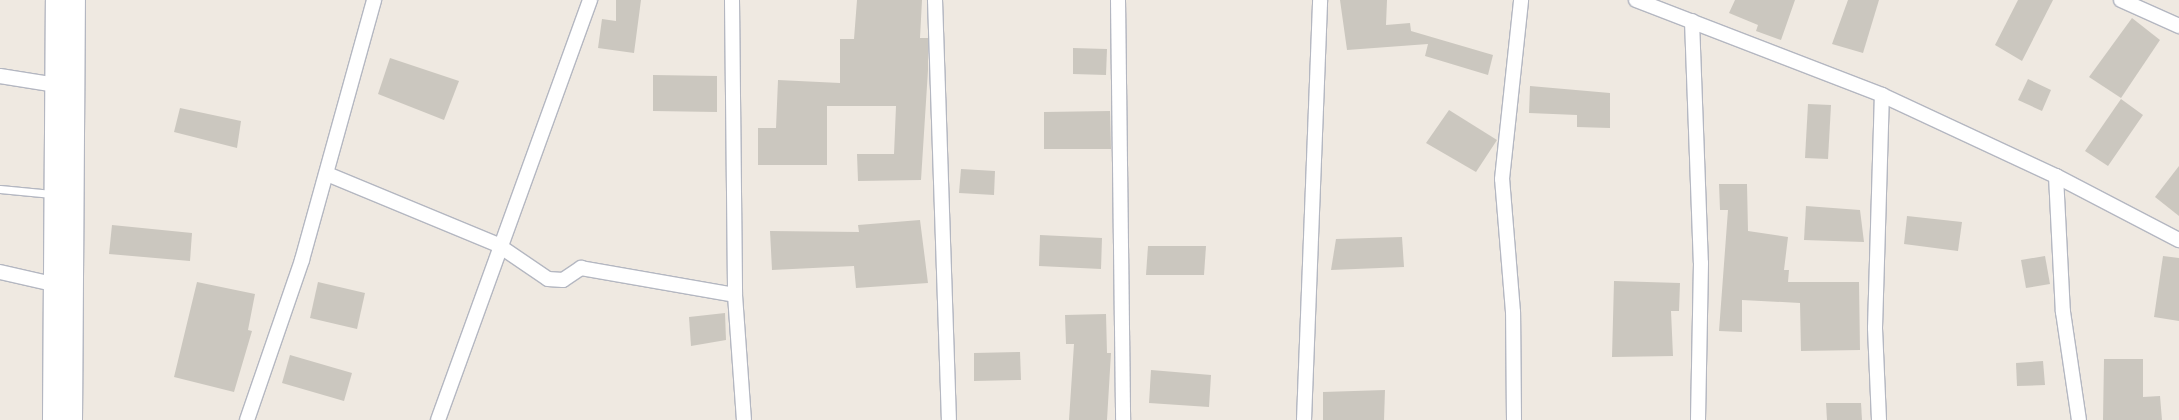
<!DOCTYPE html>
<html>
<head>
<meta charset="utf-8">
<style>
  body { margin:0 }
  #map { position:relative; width:2179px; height:420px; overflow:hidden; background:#efe9e1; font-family:"Open Sans",sans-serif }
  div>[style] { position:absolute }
  .building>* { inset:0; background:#cbc7bf }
  .roads { filter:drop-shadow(1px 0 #b4b7c1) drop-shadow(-1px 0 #b4b7c1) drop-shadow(0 1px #b4b7c1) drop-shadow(0 -1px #b4b7c1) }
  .lane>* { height:7px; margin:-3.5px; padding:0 3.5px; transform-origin:3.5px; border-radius:3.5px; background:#fff }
  .street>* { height:14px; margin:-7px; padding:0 7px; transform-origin:7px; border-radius:7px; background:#fff }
  .secondary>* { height:20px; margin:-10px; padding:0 10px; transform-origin:10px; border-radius:10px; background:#fff }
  span { translate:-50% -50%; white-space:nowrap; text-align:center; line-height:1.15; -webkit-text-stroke:5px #fff; paint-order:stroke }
</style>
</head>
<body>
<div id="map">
  <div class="building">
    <div style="clip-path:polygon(616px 0,641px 0,634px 53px,598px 48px,602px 19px,616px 21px)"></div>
    <div style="clip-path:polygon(857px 0,922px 0,920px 38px,928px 38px,928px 70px,921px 180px,858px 181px,857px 154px,894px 154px,896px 106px,827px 106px,827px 165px,758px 165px,758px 128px,776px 128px,778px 80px,840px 83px,840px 39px,854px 39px)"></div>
    <div style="clip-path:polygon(1340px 0,1387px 0,1386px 25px,1410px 23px,1411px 31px,1493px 55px,1488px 75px,1425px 56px,1428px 44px,1347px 50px)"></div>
    <div style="clip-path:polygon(1735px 0,1795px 0,1781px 40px,1756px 31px,1758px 25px,1729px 13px)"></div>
    <div style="clip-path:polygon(1848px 0,1879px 0,1863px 53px,1832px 44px)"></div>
    <div style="clip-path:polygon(2018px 0,2053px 0,2022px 61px,1995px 45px)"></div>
    <div style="clip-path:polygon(2132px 18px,2160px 40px,2121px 98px,2089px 77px)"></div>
    <div style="clip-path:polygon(1073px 48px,1107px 49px,1106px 75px,1073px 74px)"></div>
    <div style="clip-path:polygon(390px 58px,459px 81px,444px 120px,378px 94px)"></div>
    <div style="clip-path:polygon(653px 75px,717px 76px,717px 112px,653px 111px)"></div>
    <div style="clip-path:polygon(2028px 79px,2051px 90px,2042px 111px,2018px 100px)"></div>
    <div style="clip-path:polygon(1530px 86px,1610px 93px,1610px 128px,1577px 127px,1577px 115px,1529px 113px)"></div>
    <div style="clip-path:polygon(2121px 99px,2143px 115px,2108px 166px,2085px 151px)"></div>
    <div style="clip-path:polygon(1808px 104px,1831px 105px,1828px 159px,1805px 158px)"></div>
    <div style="clip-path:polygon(180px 108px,241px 121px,237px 148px,174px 132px)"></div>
    <div style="clip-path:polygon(1449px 110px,1497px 140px,1476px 172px,1426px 143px)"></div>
    <div style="clip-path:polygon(1110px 111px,1111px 149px,1044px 149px,1044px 112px)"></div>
    <div style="clip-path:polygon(2179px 166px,2179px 216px,2155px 197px)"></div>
    <div style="clip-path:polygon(961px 169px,995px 171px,994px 195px,959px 193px)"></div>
    <div style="clip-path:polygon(1719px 184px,1747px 184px,1748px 231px,1788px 237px,1784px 270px,1789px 270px,1788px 282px,1859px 282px,1860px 350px,1801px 351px,1800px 303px,1742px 300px,1742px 332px,1719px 331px,1728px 210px,1720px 210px)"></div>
    <div style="clip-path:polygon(1806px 206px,1860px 210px,1864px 242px,1804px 240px)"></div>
    <div style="clip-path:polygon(1907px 216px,1962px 222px,1958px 251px,1904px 244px)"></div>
    <div style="clip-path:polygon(920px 220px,928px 283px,856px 288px,854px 266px,772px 270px,770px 231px,859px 232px,858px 225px)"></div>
    <div style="clip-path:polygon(112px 225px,192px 233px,190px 261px,109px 254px)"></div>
    <div style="clip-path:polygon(1040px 235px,1102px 238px,1101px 269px,1039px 266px)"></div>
    <div style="clip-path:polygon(1402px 237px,1404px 267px,1331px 270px,1336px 239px)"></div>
    <div style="clip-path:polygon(1148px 246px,1206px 246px,1204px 275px,1146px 275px)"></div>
    <div style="clip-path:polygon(2045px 256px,2050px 284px,2026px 288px,2021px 260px)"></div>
    <div style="clip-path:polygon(2163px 256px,2179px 258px,2179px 321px,2154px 317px)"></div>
    <div style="clip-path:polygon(1614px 281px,1680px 283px,1679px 311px,1671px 311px,1673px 356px,1612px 357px)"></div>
    <div style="clip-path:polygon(197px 282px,255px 294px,248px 330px,252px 331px,234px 392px,174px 377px)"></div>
    <div style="clip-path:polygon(318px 282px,365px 293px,357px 329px,310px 318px)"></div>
    <div style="clip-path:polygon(725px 313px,726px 340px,691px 346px,689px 317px)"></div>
    <div style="clip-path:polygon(1106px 314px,1107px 353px,1111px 353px,1107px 420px,1069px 420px,1074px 344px,1066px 344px,1065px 315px)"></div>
    <div style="clip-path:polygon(1020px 352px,1021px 380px,974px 381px,974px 353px)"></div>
    <div style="clip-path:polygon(290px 355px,352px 373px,344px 401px,282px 383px)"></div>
    <div style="clip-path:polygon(2104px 359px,2143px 359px,2143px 397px,2160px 396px,2162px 420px,2103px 420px)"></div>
    <div style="clip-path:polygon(2043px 361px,2045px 385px,2017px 386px,2016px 363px)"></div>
    <div style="clip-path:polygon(1151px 370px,1211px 375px,1209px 407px,1149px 403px)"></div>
    <div style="clip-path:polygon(1385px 390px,1384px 420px,1323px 420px,1323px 392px)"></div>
    <div style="clip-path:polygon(1826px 403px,1861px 403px,1862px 420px,1827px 420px)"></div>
  </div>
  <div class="roads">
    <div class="lane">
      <div style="left:0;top:189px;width:52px;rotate:5.5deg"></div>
    </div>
    <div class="street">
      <div style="left:732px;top:0;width:295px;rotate:89.4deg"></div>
      <div style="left:735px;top:295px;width:125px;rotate:85.9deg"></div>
      <div style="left:935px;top:0;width:420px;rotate:88.1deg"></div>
      <div style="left:1118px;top:0;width:420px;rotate:89.3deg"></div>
      <div style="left:1636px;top:0;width:264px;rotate:21.1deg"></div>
      <div style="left:1882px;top:95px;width:192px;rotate:25deg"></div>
      <div style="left:2056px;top:176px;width:139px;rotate:27.5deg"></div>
      <div style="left:2121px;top:0;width:64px;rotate:24.1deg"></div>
      <div style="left:1692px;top:21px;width:242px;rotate:87.9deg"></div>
      <div style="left:1701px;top:263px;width:157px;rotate:91.1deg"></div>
      <div style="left:0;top:76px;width:57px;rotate:9.1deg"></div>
      <div style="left:327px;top:174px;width:185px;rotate:22.5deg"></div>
      <div style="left:498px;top:245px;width:60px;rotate:34.2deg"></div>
      <div style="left:548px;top:279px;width:15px;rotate:4deg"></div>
      <div style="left:563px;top:280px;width:22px;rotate:-34deg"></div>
      <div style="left:581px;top:268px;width:156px;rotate:9.9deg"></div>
      <div style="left:2056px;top:176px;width:136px;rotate:87.1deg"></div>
      <div style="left:2063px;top:312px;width:109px;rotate:81.6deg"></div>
      <div style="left:0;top:272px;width:54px;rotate:12.8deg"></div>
      <div style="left:247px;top:420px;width:169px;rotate:-71deg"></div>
      <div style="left:302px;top:260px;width:270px;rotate:-74.5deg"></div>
      <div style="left:438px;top:420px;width:447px;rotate:-70.1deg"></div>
      <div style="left:1304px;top:420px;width:420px;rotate:-87.8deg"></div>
      <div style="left:1514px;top:420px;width:108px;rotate:-90.5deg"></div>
      <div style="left:1513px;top:312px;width:133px;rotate:-94.7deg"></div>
      <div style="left:1502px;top:179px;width:180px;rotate:-83.9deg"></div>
      <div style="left:1879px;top:420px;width:92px;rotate:-92.5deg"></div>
      <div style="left:1875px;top:328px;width:233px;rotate:-88.3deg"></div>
    </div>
    <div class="secondary">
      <div style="left:53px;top:420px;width:420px;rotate:-89.6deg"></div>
      <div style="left:72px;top:420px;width:420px;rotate:-89.6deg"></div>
    </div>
  </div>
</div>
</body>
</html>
